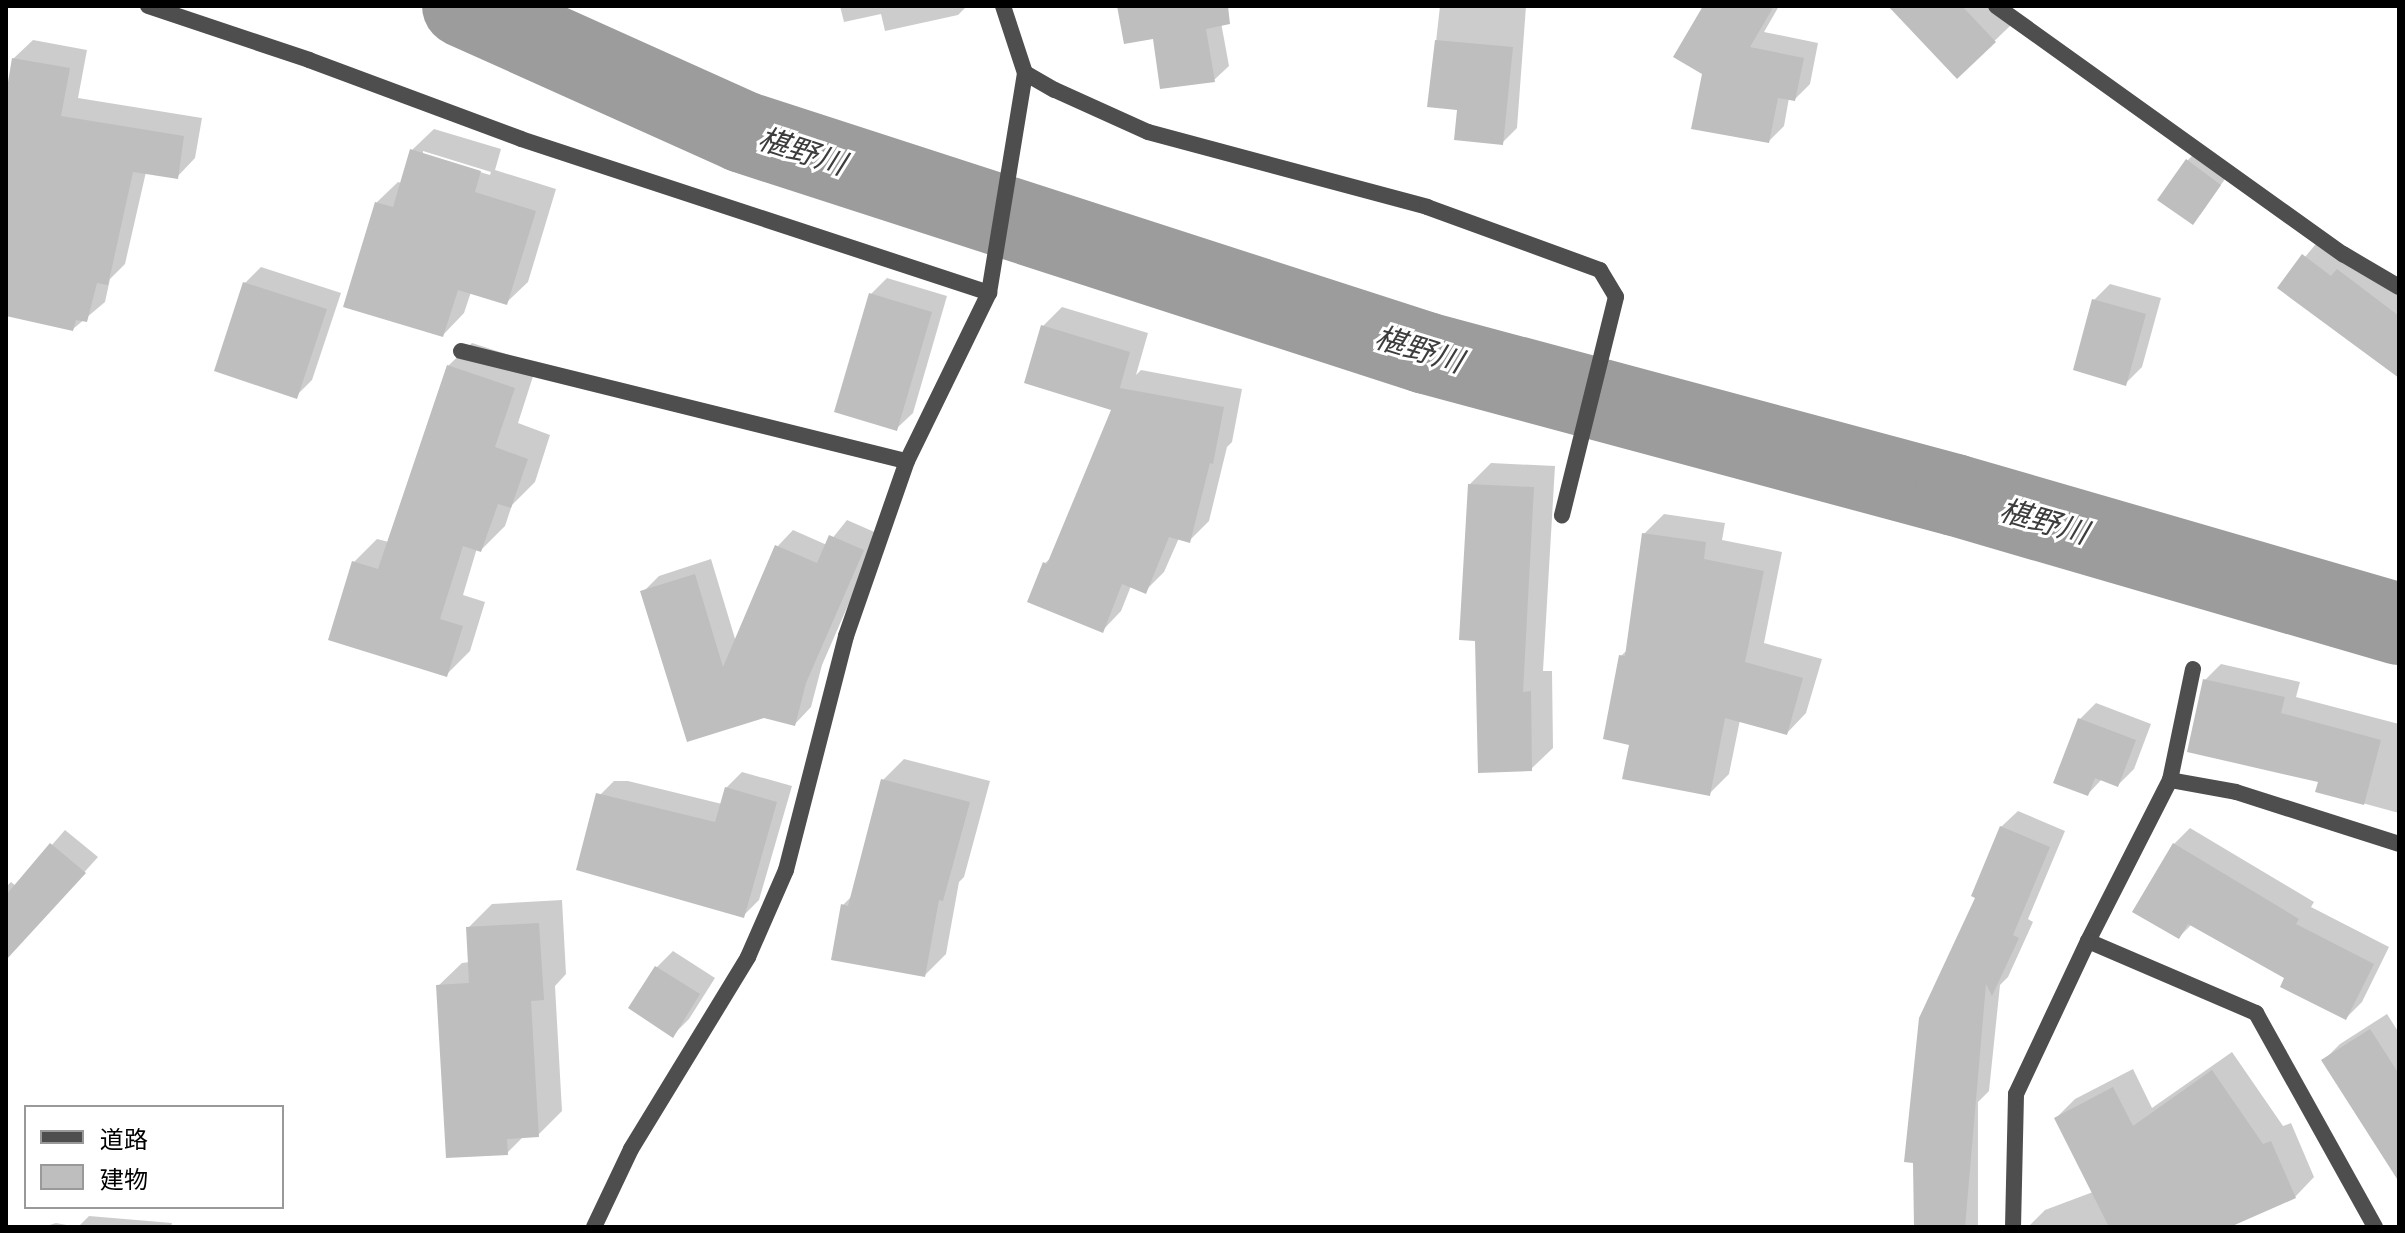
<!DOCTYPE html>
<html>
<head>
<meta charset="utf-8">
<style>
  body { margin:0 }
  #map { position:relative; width:2405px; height:1233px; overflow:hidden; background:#fff; font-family:"Asap Condensed","Noto Sans JP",sans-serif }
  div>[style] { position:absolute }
  .shadow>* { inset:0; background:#0003 }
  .river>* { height:82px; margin:-41px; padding:0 41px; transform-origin:41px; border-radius:41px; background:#9c9c9c }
  .building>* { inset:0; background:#bebebe }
  .street>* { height:16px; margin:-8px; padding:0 8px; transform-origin:8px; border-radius:8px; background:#4e4e4e }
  span { translate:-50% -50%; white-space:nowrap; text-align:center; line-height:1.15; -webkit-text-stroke:6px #fff; paint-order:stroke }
  .water-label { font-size:30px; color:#3d3d3d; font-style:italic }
  .frame { position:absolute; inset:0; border:8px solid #000; pointer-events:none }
  .legend { position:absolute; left:24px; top:1105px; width:260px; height:104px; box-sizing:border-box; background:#fff; border:2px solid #999; margin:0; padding:10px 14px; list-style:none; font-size:24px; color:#000 }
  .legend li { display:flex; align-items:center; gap:16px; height:40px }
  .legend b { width:40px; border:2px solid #999 }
</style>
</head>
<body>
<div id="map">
  <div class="shadow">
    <div style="clip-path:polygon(840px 6px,967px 6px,958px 15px,885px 31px,881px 14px,844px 22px)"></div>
    <div style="clip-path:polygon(1121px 6px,1218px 6px,1229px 66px,1214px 80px,1155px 36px)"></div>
    <div style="clip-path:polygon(1440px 6px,1526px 6px,1517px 128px,1502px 143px,1459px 108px,1429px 105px)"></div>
    <div style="clip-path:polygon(1706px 6px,1779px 6px,1764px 32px,1818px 43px,1810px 84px,1795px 99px,1789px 98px,1784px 126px,1769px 141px,1704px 73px)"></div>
    <div style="clip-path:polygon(1891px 6px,1993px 6px,2011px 25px,1957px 77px)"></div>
    <div style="clip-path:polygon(33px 40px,87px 50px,78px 98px,202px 118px,195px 158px,177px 177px,146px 172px,125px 264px,110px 279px,105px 302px,73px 329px,6px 314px,6px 105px,14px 58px)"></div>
    <div style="clip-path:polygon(evenodd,434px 129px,501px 149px,495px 170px,556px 189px,528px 282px,506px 303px,471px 292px,464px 313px,443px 335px,376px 203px,398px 182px,402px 183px,412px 150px,434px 129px,423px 151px,491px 172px,490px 175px,423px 155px,423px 151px)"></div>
    <div style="clip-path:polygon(2195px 153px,2227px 176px,2200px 215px,2187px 161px)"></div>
    <div style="clip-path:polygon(2320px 239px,2399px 288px,2399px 375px,2280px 287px)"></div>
    <div style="clip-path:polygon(261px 267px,341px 293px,312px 380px,296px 396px,245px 283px)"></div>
    <div style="clip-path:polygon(887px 278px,947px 296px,913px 413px,896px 429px,871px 294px)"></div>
    <div style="clip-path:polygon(2110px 284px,2161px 298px,2142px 367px,2126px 383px,2094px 300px)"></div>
    <div style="clip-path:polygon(1062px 307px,1148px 333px,1136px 375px,1141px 370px,1242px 389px,1232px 442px,1227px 447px,1209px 521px,1190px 540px,1179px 538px,1164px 572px,1145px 591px,1131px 586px,1121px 611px,1102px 631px,1045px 563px,1053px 556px,1114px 408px,1043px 326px)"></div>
    <div style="clip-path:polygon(472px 343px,537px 364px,518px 423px,550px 435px,535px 482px,512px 505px,505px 526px,481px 550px,477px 548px,463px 595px,485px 602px,470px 651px,447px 674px,354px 562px,377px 539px,389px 542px,448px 366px)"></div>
    <div style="clip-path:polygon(1491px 463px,1555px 466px,1543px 671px,1552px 671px,1553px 748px,1531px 769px,1470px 484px)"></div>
    <div style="clip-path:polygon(1664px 514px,1725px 523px,1722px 540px,1782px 552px,1764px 643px,1822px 659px,1806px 713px,1787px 733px,1740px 720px,1729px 774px,1709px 794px,1632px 743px,1621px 656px,1628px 649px,1644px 534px)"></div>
    <div style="clip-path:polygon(847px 520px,879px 534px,822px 665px,811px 707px,795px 724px,764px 716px,643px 592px,659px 576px,711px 559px,736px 642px,777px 547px,793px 530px,827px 545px)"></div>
    <div style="clip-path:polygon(2221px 664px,2300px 682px,2296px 697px,2399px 724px,2399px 813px,2318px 791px,2320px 781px,2205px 680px)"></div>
    <div style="clip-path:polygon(2096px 703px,2151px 724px,2134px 769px,2118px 785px,2102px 779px,2088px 794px,2079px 720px)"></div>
    <div style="clip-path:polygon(904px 759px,990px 781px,964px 877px,959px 882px,946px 954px,925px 975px,843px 905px,853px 895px,883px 780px)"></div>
    <div style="clip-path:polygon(742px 772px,792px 786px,759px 900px,743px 916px,597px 798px,614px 781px,628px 781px,722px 804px,726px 788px)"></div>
    <div style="clip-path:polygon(2018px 811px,2065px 831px,2028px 919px,2033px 922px,2008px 977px,2000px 985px,1989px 1091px,1978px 1102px,1978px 1227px,1916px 1227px,1977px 896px,2001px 827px)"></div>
    <div style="clip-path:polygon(2190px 828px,2314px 902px,2311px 907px,2389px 947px,2362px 1002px,2346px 1018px,2287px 977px,2192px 924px,2179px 937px,2174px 844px)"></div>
    <div style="clip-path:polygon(65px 830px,98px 857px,6px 959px,6px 887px,11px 882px,16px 886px)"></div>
    <div style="clip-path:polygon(562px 900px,566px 974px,555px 986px,562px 1111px,538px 1135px,524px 1136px,507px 1153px,438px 986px,462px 963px,470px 962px,468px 928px,492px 904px)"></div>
    <div style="clip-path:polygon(673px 951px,715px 978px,689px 1019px,673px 1035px,630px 1008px,657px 967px)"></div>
    <div style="clip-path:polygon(2387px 1014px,2399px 1033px,2399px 1178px,2324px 1060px,2340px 1044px)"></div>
    <div style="clip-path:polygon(2232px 1052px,2283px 1126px,2291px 1123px,2314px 1177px,2295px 1197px,2225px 1227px,2028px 1227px,2045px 1210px,2093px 1192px,2056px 1118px,2075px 1099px,2133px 1069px,2152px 1108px)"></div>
    <div style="clip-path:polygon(89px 1216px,172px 1223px,171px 1227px,78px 1227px)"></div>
    <div style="clip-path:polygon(56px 1223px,77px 1227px,43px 1227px)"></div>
  </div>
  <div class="river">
    <div style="left:463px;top:6px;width:307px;rotate:24.2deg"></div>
    <div style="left:743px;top:132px;width:718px;rotate:17.93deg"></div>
    <div style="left:1426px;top:353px;width:548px;rotate:15.03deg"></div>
    <div style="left:1955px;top:495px;width:462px;rotate:16.2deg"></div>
  </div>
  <div class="building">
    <div style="clip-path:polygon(1117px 6px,1228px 6px,1230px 24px,1206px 29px,1215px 82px,1160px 89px,1153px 39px,1124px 44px)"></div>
    <div style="clip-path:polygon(1703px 6px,1774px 6px,1750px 47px,1804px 58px,1795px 101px,1778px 98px,1769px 143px,1691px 129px,1702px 74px,1673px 57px)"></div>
    <div style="clip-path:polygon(1888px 6px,1962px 6px,1996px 42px,1957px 79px)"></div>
    <div style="clip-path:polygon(1435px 40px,1513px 47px,1503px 145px,1454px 140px,1457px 110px,1427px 107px)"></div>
    <div style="clip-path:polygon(12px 58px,70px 68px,61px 116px,184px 136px,178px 179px,133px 172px,108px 285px,97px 283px,87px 322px,76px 320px,73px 331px,6px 316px,6px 94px)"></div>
    <div style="clip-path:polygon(410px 149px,481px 171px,475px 192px,536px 211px,507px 305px,458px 290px,443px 337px,343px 307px,375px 202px,393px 207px)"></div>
    <div style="clip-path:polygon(2186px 159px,2221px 185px,2193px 225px,2157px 200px)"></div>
    <div style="clip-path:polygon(2302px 254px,2331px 276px,2337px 269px,2399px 316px,2399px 378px,2277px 288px)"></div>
    <div style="clip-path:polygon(243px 282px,327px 309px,297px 399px,214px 371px)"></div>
    <div style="clip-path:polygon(869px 293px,932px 312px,897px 431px,834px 412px)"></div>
    <div style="clip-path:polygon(2092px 299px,2146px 314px,2126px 386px,2073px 370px)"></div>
    <div style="clip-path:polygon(1041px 325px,1130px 352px,1119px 391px,1120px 388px,1224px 407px,1213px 464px,1210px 463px,1190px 543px,1169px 537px,1146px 594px,1122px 584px,1103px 633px,1027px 602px,1043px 562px,1047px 564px,1111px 410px,1024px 383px)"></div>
    <div style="clip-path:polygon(447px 365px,515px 388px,495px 447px,528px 459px,511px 508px,498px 504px,481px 552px,463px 546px,440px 619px,463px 626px,447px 677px,328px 640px,352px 561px,378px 569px)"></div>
    <div style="clip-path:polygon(1468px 484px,1534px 487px,1523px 692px,1531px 691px,1532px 771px,1478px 773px,1475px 641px,1459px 640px)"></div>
    <div style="clip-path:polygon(1642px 533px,1706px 542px,1704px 559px,1764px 571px,1745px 662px,1803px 678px,1787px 735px,1725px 718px,1710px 796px,1622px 779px,1629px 745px,1603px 739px,1619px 655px,1625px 656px)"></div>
    <div style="clip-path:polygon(829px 535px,864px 550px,806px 683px,795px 726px,764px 718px,687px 742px,640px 591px,695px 574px,723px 667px,775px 545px,817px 563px)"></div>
    <div style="clip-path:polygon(2203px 679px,2285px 697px,2281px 713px,2381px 740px,2364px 805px,2315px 792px,2318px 782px,2187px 752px)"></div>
    <div style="clip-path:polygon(2078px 718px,2136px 740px,2118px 787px,2095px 778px,2088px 796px,2053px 783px)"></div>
    <div style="clip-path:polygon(881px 779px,970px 802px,943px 901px,939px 900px,925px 977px,831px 960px,841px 904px,848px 906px)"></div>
    <div style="clip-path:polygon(725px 787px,777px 802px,744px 918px,576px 870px,596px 793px,715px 822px)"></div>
    <div style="clip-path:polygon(2000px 826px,2050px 847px,2013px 935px,2019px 938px,1992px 996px,1986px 984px,1965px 1227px,1914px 1227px,1913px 1163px,1904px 1162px,1919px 1018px,1975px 898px,1971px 896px)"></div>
    <div style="clip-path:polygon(50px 843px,86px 873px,6px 960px,6px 895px)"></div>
    <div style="clip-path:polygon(2173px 843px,2299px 919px,2296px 924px,2374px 964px,2346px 1020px,2280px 987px,2284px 978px,2188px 924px,2179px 939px,2132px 912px)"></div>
    <div style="clip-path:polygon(539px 923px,544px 1000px,531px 1001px,539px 1137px,507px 1139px,508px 1155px,446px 1158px,436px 985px,469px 983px,466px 927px)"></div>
    <div style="clip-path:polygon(655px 966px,700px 994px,673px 1038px,628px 1008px)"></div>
    <div style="clip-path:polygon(2370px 1029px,2399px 1074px,2399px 1182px,2321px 1060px)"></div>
    <div style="clip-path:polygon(2212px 1070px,2263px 1144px,2271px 1141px,2296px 1198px,2230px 1227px,2109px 1227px,2054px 1118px,2113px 1087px,2133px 1126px)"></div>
  </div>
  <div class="street">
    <div style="left:148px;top:6px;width:170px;rotate:18.5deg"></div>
    <div style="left:309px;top:60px;width:226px;rotate:20.4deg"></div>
    <div style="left:521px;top:139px;width:493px;rotate:18.2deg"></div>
    <div style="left:1996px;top:6px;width:427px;rotate:35.6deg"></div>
    <div style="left:2343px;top:254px;width:65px;rotate:30.5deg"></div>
    <div style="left:1025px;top:73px;width:34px;rotate:30deg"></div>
    <div style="left:1055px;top:90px;width:102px;rotate:24.3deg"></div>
    <div style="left:1148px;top:132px;width:289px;rotate:15deg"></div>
    <div style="left:1427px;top:207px;width:184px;rotate:20deg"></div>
    <div style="left:1600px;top:270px;width:31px;rotate:59deg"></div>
    <div style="left:1616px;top:297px;width:225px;rotate:103.9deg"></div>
    <div style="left:461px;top:351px;width:459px;rotate:13.9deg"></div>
    <div style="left:2193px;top:669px;width:113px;rotate:101.7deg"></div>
    <div style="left:2170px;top:780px;width:181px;rotate:117deg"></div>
    <div style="left:2088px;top:941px;width:183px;rotate:23.2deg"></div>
    <div style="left:2256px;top:1013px;width:245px;rotate:60.9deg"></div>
    <div style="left:2170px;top:780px;width:67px;rotate:10.3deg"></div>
    <div style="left:2236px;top:792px;width:171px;rotate:17.7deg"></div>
    <div style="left:594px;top:1227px;width:86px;rotate:-64.6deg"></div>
    <div style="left:631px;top:1149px;width:225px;rotate:-58.6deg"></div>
    <div style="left:748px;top:957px;width:95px;rotate:-66.4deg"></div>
    <div style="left:786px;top:870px;width:242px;rotate:-75.6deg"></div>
    <div style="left:846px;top:636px;width:185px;rotate:-70.8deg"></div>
    <div style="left:907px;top:461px;width:187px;rotate:-64deg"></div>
    <div style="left:989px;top:293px;width:223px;rotate:-80.7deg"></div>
    <div style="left:1025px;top:73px;width:71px;rotate:-108.2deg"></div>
    <div style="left:2013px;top:1227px;width:133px;rotate:-88.7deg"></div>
    <div style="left:2016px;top:1094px;width:169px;rotate:-64.8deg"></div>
  </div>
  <div class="water-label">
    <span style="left:802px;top:151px;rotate:18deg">椹野川</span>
    <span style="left:1419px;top:349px;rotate:17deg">椹野川</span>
    <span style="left:2044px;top:521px;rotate:16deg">椹野川</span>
  </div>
  <div class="frame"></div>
  <ul class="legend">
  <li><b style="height:10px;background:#4e4e4e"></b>道路</li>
  <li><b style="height:22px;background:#bebebe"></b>建物</li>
  </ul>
</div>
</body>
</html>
